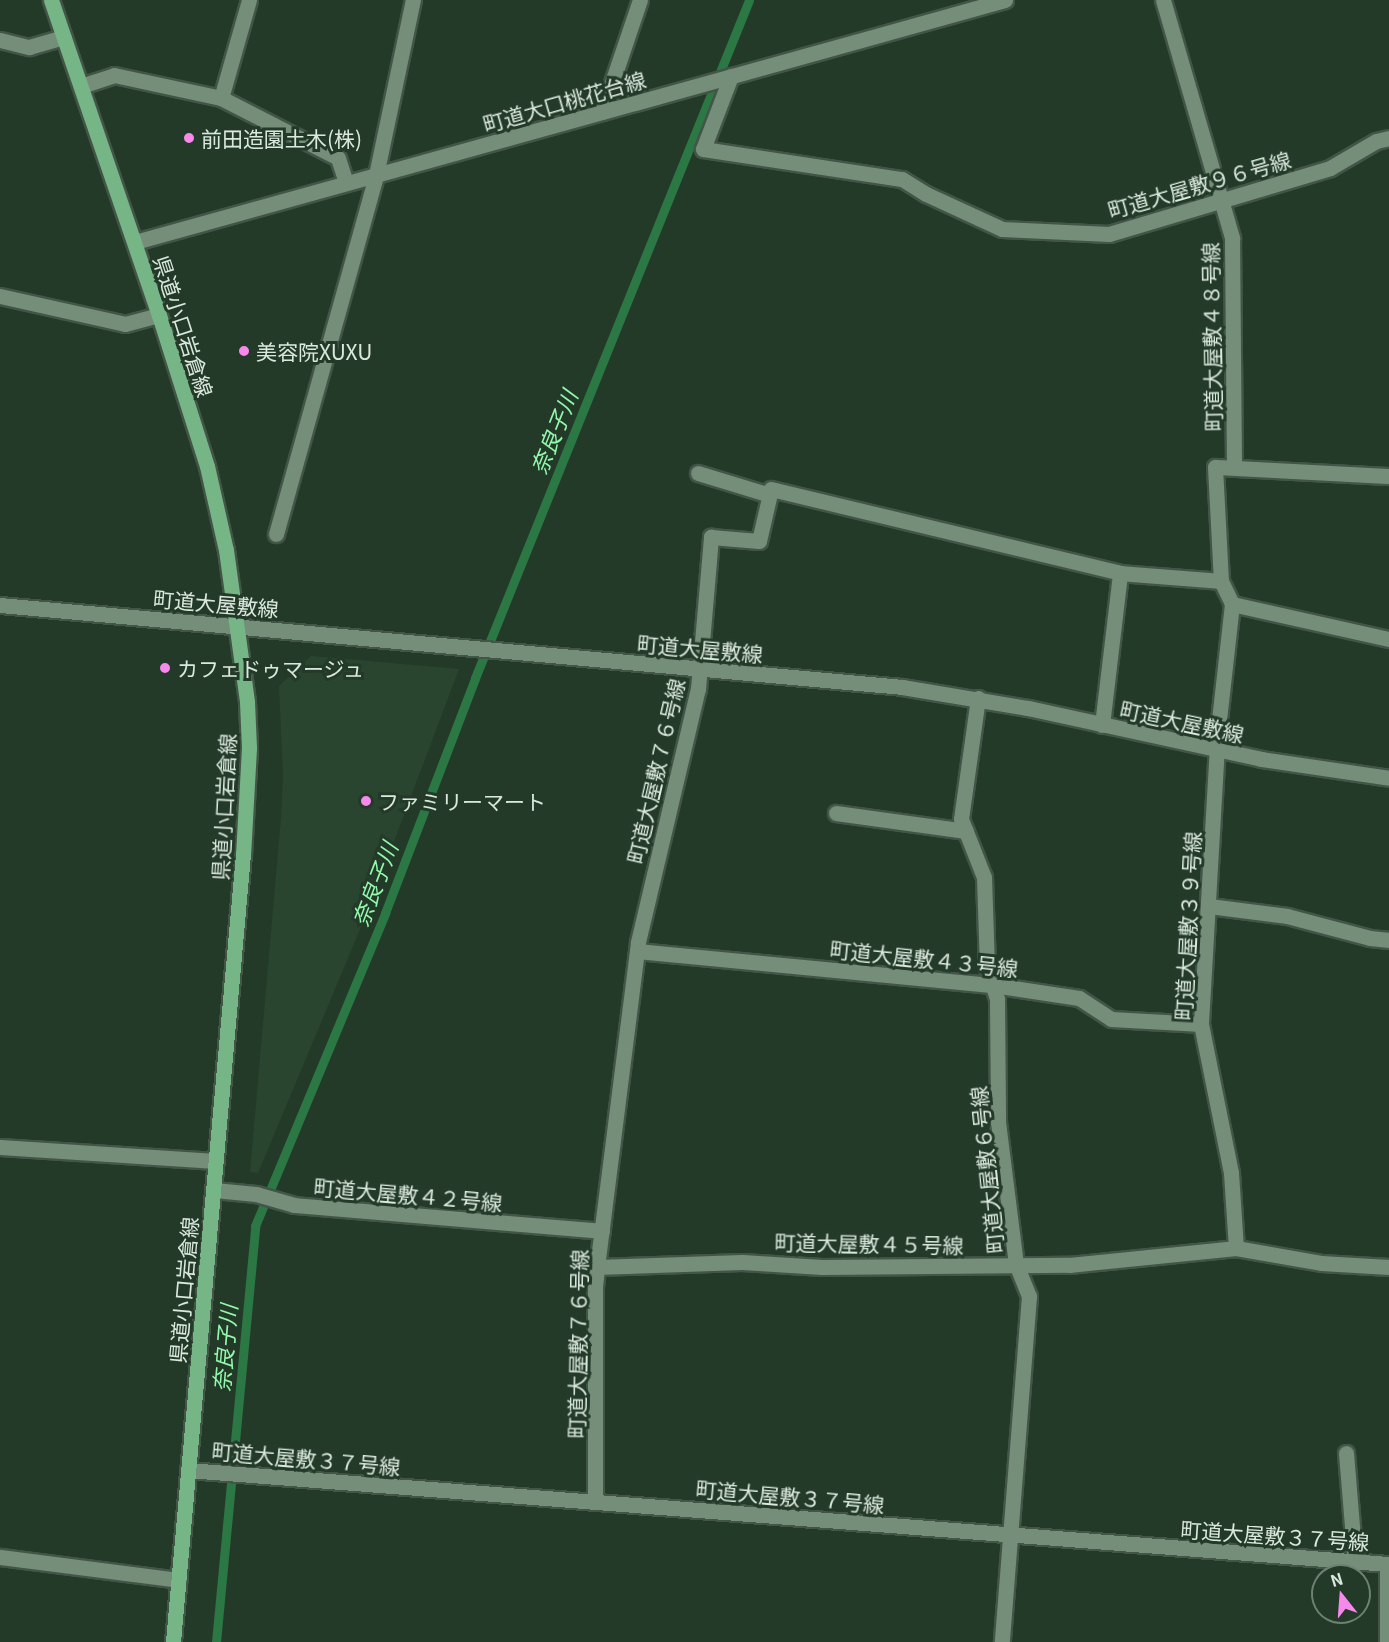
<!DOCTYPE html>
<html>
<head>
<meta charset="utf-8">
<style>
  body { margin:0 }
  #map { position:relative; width:1389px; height:1642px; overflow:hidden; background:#243a29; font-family:Georgia,"Noto Sans JP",serif }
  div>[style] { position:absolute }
  .built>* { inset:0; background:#294530 }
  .stream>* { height:9px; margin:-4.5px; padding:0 4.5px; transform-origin:4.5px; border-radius:4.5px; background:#2b7844 }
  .roads { filter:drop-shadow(2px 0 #425547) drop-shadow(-2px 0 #425547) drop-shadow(0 2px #425547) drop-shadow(0 -2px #425547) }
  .minor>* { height:15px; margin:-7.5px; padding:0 7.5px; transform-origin:7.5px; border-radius:7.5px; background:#758e7a }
  .major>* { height:15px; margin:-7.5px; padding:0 7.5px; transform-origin:7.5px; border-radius:7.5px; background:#76b686 }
  .dots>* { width:16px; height:16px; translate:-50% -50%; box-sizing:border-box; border:3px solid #243a29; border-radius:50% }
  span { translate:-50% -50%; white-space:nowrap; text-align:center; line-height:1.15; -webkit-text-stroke:6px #243a29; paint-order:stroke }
  .street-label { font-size:21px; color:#dae8dd }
  .poi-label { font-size:21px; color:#dae8dd }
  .left { translate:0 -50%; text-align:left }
  .water-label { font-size:22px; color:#93f9ad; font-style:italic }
  .north { position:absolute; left:1311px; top:1564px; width:60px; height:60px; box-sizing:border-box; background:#243a29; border:2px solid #6d8071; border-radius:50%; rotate:343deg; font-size:16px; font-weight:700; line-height:24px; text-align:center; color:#dae8dd }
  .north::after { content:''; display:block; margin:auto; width:21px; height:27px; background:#f788ec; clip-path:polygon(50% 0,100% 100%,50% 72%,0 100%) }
</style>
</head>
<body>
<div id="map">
  <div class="built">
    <div style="clip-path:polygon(311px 656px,459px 669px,368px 910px,258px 1173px,250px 1172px,281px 819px,283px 775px,279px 686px)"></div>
  </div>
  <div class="stream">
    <div style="left:216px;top:1642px;width:418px;rotate:-84.6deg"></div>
    <div style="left:255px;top:1226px;width:339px;rotate:-67.4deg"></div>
    <div style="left:385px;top:913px;width:252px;rotate:-69deg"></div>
    <div style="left:475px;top:678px;width:731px;rotate:-67.99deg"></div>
  </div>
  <div class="roads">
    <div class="minor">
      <div style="left:249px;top:0;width:102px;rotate:105.9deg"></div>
      <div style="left:221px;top:98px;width:131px;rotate:27.1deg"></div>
      <div style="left:338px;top:158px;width:26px;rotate:72deg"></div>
      <div style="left:1163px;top:0;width:248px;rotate:73.8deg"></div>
      <div style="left:1232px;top:238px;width:229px;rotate:89.5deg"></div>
      <div style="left:0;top:40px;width:30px;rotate:14deg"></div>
      <div style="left:29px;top:47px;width:36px;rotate:-16deg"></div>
      <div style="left:731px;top:76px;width:78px;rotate:111deg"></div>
      <div style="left:703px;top:149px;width:201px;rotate:8.6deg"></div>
      <div style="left:902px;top:179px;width:28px;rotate:32deg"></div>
      <div style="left:926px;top:194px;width:84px;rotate:24.7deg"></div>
      <div style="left:1002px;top:229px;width:107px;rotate:2.7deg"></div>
      <div style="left:1109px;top:234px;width:231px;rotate:-16.6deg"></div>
      <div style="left:1330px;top:168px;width:53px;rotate:-30.4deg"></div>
      <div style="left:1376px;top:141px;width:13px;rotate:-13deg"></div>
      <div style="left:81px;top:86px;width:35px;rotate:-18deg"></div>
      <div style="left:114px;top:75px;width:109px;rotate:12.1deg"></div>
      <div style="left:602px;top:112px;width:118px;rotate:-71.3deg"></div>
      <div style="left:135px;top:242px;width:903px;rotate:-15.54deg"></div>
      <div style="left:0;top:296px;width:128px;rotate:12.6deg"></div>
      <div style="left:125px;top:324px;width:35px;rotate:-15deg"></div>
      <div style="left:698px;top:473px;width:75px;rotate:17deg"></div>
      <div style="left:1389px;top:476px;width:174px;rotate:-177deg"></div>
      <div style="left:1215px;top:467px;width:114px;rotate:87deg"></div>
      <div style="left:1221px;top:581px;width:25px;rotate:64deg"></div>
      <div style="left:1232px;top:604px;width:161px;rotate:12.6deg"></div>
      <div style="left:276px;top:534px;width:373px;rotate:-74.4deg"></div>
      <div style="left:376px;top:175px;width:179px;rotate:-78.1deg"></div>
      <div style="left:1232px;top:604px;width:125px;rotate:96.4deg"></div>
      <div style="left:1218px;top:728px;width:296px;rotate:93.3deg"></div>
      <div style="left:1201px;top:1024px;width:152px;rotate:78.6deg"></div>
      <div style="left:1231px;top:1173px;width:75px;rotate:86.2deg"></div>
      <div style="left:0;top:605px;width:906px;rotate:5.19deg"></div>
      <div style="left:902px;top:687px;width:128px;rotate:9.5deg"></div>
      <div style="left:1028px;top:708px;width:239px;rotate:12.3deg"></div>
      <div style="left:1261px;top:759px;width:129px;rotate:8.4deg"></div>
      <div style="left:978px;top:698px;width:122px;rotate:98deg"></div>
      <div style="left:961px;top:819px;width:62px;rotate:68.4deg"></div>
      <div style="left:984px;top:877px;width:91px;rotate:88.1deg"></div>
      <div style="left:987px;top:968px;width:33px;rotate:72deg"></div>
      <div style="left:997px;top:999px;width:123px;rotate:89.5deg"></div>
      <div style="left:998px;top:1122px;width:143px;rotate:82.8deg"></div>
      <div style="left:1016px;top:1264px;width:35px;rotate:68deg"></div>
      <div style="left:1029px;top:1296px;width:347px;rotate:94.5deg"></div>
      <div style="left:1102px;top:725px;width:153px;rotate:-83.2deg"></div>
      <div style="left:836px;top:813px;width:131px;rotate:7.9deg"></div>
      <div style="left:1209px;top:906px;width:79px;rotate:7.3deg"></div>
      <div style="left:1287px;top:916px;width:86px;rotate:14.8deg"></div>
      <div style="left:1370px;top:938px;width:19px;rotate:6deg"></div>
      <div style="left:637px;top:951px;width:358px;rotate:5.5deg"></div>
      <div style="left:993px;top:985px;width:87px;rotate:8.6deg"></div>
      <div style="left:1079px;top:998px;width:38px;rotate:33deg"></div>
      <div style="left:1111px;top:1019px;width:90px;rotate:3.2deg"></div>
      <div style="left:0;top:1147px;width:216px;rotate:3.7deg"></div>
      <div style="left:214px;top:1190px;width:42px;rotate:5.4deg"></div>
      <div style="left:256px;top:1194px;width:40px;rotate:16deg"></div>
      <div style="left:294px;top:1205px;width:309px;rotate:4.8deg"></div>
      <div style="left:597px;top:1267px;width:145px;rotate:-2deg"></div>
      <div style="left:742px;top:1262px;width:80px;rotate:3.6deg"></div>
      <div style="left:822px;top:1267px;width:247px;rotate:-0.5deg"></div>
      <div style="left:1069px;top:1265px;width:168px;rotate:-5.8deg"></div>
      <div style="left:1236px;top:1248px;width:86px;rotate:10deg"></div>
      <div style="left:1321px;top:1263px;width:68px;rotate:3.4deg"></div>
      <div style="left:1346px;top:1453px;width:109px;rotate:85.3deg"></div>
      <div style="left:188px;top:1470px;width:1205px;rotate:4.48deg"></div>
      <div style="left:595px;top:1501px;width:214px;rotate:-90deg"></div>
      <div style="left:595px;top:1287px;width:20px;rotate:-84deg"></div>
      <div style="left:597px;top:1267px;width:328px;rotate:-82.8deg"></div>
      <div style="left:638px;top:942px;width:260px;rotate:-76.7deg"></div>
      <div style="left:698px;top:689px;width:153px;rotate:-85.1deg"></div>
      <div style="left:711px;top:537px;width:48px;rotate:4.8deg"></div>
      <div style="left:759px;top:541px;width:53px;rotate:-77deg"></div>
      <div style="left:771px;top:489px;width:359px;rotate:13.5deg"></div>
      <div style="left:1120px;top:573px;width:101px;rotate:4.5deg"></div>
      <div style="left:0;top:1557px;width:180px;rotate:7.3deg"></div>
      <div style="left:1387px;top:1564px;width:78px;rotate:90deg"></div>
    </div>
    <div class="major">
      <div style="left:51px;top:0;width:333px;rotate:71.1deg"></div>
      <div style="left:159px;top:315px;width:158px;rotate:72.4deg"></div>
      <div style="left:207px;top:466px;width:86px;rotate:77.3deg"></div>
      <div style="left:226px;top:550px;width:153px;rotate:82.1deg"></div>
      <div style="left:247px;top:702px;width:46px;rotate:87.5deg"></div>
      <div style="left:249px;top:748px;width:106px;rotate:93.2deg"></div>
      <div style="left:243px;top:854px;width:791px;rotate:95.08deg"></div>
    </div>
  </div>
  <div class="dots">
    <div style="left:189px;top:138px;background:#f788ec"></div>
    <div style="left:244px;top:351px;background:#f788ec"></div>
    <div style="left:165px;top:668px;background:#f788ec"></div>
    <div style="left:366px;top:801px;background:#f788ec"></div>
  </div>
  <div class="street-label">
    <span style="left:564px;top:101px;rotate:-16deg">町道大口桃花台線</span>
    <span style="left:1199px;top:184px;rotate:-16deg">町道大屋敷９６号線</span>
    <span style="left:184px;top:326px;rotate:72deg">県道小口岩倉線</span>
    <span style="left:1211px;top:337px;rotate:-91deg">町道大屋敷４８号線</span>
    <span style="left:216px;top:603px;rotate:5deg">町道大屋敷線</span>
    <span style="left:700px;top:648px;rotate:5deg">町道大屋敷線</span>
    <span style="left:1182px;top:721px;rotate:12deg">町道大屋敷線</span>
    <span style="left:655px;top:771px;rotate:-77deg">町道大屋敷７６号線</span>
    <span style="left:223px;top:807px;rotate:-87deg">県道小口岩倉線</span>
    <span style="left:1187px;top:926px;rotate:-87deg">町道大屋敷３９号線</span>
    <span style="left:924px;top:958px;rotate:6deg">町道大屋敷４３号線</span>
    <span style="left:986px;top:1170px;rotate:-96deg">町道大屋敷６号線</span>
    <span style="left:408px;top:1194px;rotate:5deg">町道大屋敷４２号線</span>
    <span style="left:869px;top:1243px;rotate:1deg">町道大屋敷４５号線</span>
    <span style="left:183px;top:1290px;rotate:-85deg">県道小口岩倉線</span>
    <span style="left:577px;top:1344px;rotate:-89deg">町道大屋敷７６号線</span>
    <span style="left:306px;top:1458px;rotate:5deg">町道大屋敷３７号線</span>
    <span style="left:790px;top:1496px;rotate:5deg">町道大屋敷３７号線</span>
    <span style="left:1275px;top:1535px;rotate:4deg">町道大屋敷３７号線</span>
  </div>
  <div class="poi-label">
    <span class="left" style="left:201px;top:138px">前田造園土木(株)</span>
    <span class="left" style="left:256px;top:351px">美容院XUXU</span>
    <span class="left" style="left:177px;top:668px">カフェドゥマージュ</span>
    <span class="left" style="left:378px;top:801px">ファミリーマート</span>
  </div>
  <div class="water-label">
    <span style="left:553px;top:432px;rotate:-68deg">奈良子川</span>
    <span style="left:374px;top:884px;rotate:-69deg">奈良子川</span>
    <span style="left:224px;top:1348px;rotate:-85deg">奈良子川</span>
  </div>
  <div class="north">N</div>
</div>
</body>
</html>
